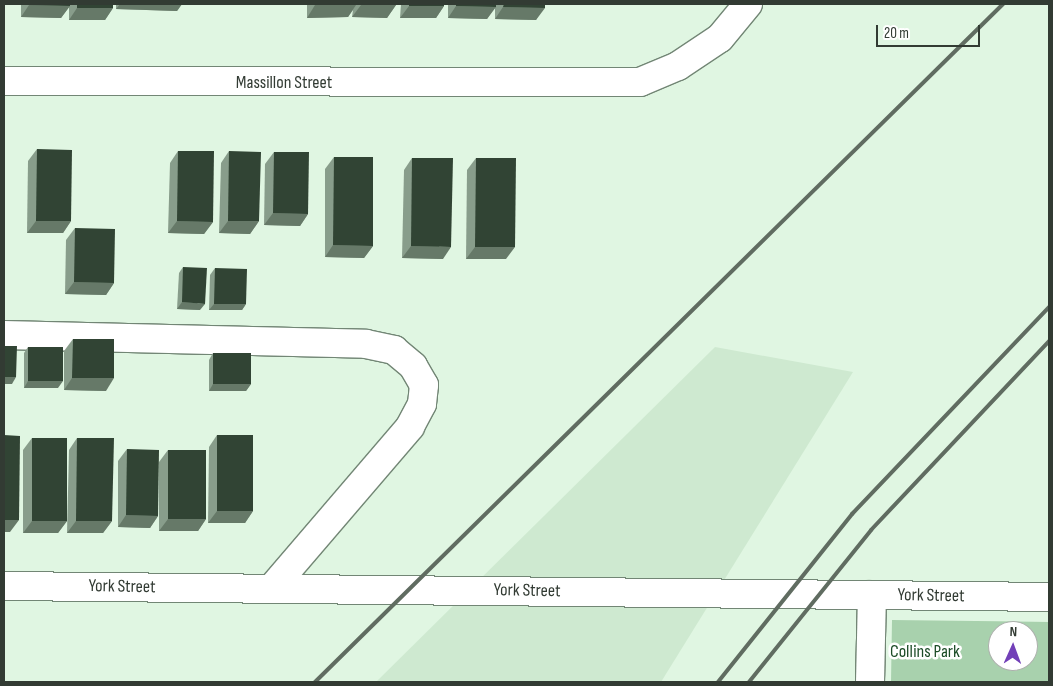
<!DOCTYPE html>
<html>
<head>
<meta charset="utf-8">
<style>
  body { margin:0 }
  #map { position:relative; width:1053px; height:686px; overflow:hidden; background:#e0f6e2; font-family:"Sofia Sans Condensed",sans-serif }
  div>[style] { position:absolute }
  .built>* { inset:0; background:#cee9d0 }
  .green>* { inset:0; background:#a8d1ad }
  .roads { filter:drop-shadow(1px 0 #728675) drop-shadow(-1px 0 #728675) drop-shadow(0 1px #728675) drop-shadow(0 -1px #728675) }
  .minor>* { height:28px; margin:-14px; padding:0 14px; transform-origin:14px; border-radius:14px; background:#fff }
  .rail>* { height:4px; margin:-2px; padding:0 2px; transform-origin:2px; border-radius:2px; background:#606c61 }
  .wall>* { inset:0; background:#889d8b }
  .shaded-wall>* { inset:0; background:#667968 }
  .building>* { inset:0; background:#314434 }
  span { translate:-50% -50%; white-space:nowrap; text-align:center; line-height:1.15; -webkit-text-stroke:5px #fff; paint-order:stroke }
  .street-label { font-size:18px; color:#323b33 }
  .park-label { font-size:18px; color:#1c4c27 }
  .frame { position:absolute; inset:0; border:5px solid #323b33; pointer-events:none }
  .north { position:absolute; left:988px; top:621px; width:50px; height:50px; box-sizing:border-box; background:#fff; border:1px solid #adb1ad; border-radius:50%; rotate:2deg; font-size:14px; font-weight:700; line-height:20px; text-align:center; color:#323b33 }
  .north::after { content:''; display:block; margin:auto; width:18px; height:22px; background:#7240b8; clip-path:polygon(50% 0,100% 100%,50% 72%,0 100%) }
  .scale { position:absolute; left:876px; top:25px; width:104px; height:22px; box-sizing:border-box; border:2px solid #323b33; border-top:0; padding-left:6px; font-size:15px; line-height:18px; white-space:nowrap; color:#323b33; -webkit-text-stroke:4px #fff; paint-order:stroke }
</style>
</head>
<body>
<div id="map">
  <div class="built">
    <div style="clip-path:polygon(715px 347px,853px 372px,661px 682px,376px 682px)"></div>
  </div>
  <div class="green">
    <div style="clip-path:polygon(evenodd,892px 620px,1049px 622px,1049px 682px,891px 682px,892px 620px,998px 631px,1028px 631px,1028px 661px,998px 661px,998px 631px)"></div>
  </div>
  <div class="roads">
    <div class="minor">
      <div style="left:4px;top:81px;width:636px;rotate:0.09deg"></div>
      <div style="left:640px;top:82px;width:41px;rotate:-22.8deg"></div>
      <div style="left:678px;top:66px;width:50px;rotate:-33.7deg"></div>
      <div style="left:720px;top:38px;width:44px;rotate:-50.5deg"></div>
      <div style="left:4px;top:335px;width:362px;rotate:1.4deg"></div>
      <div style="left:366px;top:344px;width:29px;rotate:12deg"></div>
      <div style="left:394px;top:350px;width:25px;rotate:40deg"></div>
      <div style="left:413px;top:366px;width:22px;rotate:60deg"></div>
      <div style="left:424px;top:385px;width:19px;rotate:96deg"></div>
      <div style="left:422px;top:404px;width:26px;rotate:118deg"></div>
      <div style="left:410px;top:427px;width:212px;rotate:130.6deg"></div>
      <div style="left:4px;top:586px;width:1045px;rotate:0.6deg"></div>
      <div style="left:870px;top:682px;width:87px;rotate:-88.7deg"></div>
    </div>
  </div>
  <div class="rail">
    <div style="left:315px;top:682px;width:966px;rotate:-44.58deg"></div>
    <div style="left:718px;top:682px;width:215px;rotate:-51.4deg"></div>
    <div style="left:852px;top:514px;width:286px;rotate:-46.4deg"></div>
    <div style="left:749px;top:682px;width:195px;rotate:-51.2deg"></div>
    <div style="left:871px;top:530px;width:260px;rotate:-46.7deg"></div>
  </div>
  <div class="wall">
    <div style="clip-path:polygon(21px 4px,113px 4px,113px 8px,105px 20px,69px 20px,69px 7px,61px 18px,21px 17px)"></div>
    <div style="clip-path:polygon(116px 4px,182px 4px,177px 11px,116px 9px)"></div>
    <div style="clip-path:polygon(307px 4px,396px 4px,396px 5px,387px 18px,352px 17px,353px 10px,348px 17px,307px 18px)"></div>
    <div style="clip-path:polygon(401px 4px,444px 4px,444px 6px,436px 18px,400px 18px)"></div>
    <div style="clip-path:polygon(448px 4px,545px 4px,536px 20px,495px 19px,495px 7px,487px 19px,448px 18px)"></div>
    <div style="clip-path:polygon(37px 149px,71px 221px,63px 233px,27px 233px,28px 161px)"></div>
    <div style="clip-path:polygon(178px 151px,213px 222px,204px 234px,168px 233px,170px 163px)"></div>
    <div style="clip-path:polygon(229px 151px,259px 221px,250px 234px,219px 233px,221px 163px)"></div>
    <div style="clip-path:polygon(274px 152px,308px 214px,300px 226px,264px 225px,265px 164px)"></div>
    <div style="clip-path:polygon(334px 157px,373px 246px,364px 258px,325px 257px,325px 169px)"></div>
    <div style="clip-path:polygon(412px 158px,443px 259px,402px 258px,404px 170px)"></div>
    <div style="clip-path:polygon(476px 158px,506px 259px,466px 259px,467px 170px)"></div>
    <div style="clip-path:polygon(75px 228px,114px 283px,106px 295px,65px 294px,66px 240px)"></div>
    <div style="clip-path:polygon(183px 267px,200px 310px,177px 309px,179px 273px)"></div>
    <div style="clip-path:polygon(215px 268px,246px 304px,242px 310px,209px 310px,210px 275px)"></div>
    <div style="clip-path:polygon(73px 339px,106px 391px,64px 390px,64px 351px)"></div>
    <div style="clip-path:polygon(28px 347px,58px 388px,24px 388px,24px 353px)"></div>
    <div style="clip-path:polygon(213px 353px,251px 384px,246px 391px,209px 391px,209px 360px)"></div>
    <div style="clip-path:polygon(217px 435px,253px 511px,245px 523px,208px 523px,209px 447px)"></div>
    <div style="clip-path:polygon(32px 438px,67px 521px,58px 533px,23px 533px,23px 450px)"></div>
    <div style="clip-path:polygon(77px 438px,112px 521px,103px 533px,67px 533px,69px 450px)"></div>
    <div style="clip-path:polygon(127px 449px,158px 516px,150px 528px,118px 527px,118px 461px)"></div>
    <div style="clip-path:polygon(168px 450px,206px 519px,198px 531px,159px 531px,159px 462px)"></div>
  </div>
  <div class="shaded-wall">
    <div style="clip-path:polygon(120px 4px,182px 4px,177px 11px,116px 9px)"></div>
    <div style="clip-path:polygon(29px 5px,70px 6px,61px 18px,21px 17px)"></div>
    <div style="clip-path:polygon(315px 5px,356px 5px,348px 17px,307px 18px)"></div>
    <div style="clip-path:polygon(361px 5px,396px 5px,387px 18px,352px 17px)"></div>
    <div style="clip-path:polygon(409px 6px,444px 6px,436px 18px,400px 18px)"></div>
    <div style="clip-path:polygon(456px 6px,496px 7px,487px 19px,448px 18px)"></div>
    <div style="clip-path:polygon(503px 7px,545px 8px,536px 20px,495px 19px)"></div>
    <div style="clip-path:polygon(77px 8px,113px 8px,105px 20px,69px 20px)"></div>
    <div style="clip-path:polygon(273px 213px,308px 214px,300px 226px,264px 225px)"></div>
    <div style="clip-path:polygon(36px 221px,71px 221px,63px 233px,27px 233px)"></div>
    <div style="clip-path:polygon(177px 221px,213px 222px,204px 234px,168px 233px)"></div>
    <div style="clip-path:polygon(228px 221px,259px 221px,250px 234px,219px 233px)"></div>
    <div style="clip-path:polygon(333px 245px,373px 246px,364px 258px,325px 257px)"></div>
    <div style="clip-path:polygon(411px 246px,451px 247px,443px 259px,402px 258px)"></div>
    <div style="clip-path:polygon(475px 247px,515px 247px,506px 259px,466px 259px)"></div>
    <div style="clip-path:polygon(74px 282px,114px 283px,106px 295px,65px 294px)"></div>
    <div style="clip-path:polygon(182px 302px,205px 304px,200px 310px,177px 309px)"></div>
    <div style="clip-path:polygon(214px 304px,246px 304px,242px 310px,209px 310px)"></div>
    <div style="clip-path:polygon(4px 377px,16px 377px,12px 384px,4px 384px)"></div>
    <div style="clip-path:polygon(72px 378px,114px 378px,106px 391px,64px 390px)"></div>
    <div style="clip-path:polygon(28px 381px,63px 381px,58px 388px,24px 388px)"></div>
    <div style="clip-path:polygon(213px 384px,251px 384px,246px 391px,209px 391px)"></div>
    <div style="clip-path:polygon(217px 511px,253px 511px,245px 523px,208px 523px)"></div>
    <div style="clip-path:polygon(126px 515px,158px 516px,150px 528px,118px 527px)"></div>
    <div style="clip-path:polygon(168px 519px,206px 519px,198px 531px,159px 531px)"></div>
    <div style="clip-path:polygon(4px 520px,19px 520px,10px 532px,4px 532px)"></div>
    <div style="clip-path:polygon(32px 521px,67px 521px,58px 533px,23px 533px)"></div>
    <div style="clip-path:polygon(76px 521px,112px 521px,103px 533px,67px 533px)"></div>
  </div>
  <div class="building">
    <div style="clip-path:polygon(29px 4px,70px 4px,70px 6px,29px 5px)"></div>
    <div style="clip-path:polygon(77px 4px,113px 4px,113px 8px,77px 8px)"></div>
    <div style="clip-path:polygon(315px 4px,356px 4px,356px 5px,315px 5px)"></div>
    <div style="clip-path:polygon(361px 4px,396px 4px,396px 5px,361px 5px)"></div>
    <div style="clip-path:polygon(409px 4px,444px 4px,444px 6px,409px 6px)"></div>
    <div style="clip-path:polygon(456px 4px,496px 4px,496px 7px,456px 6px)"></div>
    <div style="clip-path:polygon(504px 4px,545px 4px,545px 8px,503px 7px)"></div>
    <div style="clip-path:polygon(37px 149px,72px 150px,71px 221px,36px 221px)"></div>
    <div style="clip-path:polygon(178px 151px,214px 151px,213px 222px,177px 221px)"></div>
    <div style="clip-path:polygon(229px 151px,261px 152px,259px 221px,228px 221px)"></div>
    <div style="clip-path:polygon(274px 152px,309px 152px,308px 214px,273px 213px)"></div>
    <div style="clip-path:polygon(334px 157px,373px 157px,373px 246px,333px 245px)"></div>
    <div style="clip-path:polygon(412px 158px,453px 158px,451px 247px,411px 246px)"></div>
    <div style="clip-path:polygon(476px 158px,516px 158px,515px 247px,475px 247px)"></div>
    <div style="clip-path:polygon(75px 228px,115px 229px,114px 283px,74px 282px)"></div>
    <div style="clip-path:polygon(183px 267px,207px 268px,205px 304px,182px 302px)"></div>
    <div style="clip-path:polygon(215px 268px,247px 269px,246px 304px,214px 304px)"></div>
    <div style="clip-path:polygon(73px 339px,114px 339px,114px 378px,72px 378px)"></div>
    <div style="clip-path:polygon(4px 346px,17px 346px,16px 377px,4px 377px)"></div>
    <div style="clip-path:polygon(28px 347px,63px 347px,63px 381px,28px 381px)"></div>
    <div style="clip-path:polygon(213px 353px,251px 353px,251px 384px,213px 384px)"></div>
    <div style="clip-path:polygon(4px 435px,20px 436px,19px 520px,4px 520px)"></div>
    <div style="clip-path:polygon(217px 435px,253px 435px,253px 511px,217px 511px)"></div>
    <div style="clip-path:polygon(32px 438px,67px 438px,67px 521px,32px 521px)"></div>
    <div style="clip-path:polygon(77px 438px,114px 438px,112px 521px,76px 521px)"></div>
    <div style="clip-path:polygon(127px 449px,159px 450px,158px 516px,126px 515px)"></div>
    <div style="clip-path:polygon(168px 450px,206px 450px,206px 519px,168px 519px)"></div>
  </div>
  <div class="street-label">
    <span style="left:284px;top:83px">Massillon Street</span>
    <span style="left:122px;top:587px;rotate:1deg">York Street</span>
    <span style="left:527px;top:591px;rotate:1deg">York Street</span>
    <span style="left:931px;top:596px;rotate:1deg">York Street</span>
  </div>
  <div class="park-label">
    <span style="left:925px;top:652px">Collins Park</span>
  </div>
  <div class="frame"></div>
  <div class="north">N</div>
  <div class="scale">20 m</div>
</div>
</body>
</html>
